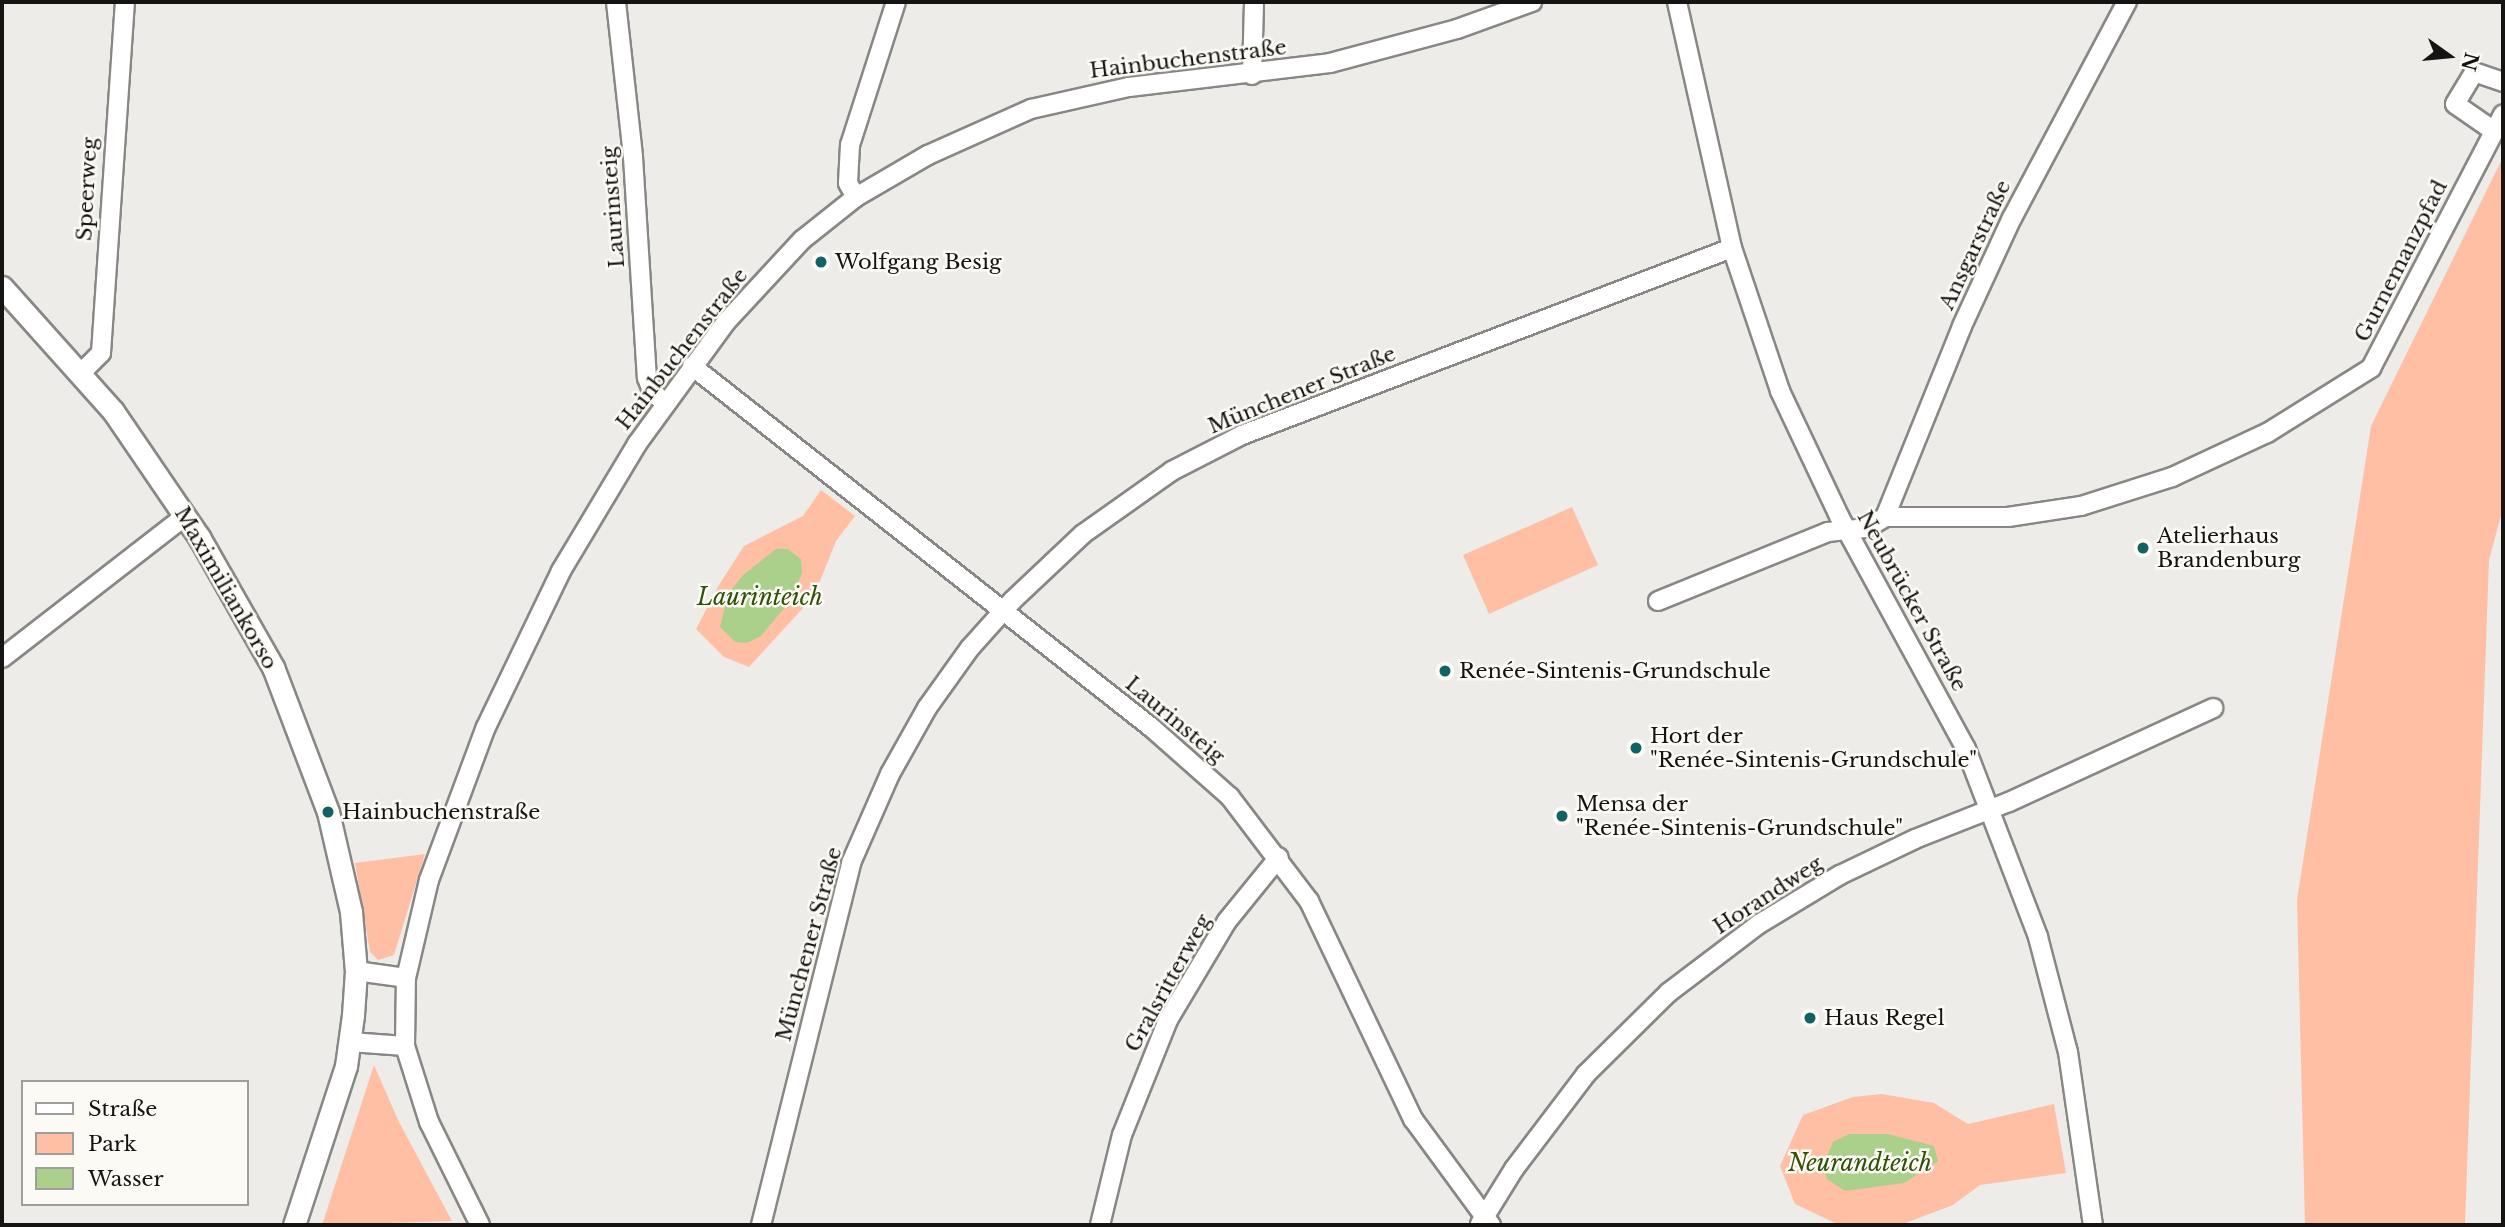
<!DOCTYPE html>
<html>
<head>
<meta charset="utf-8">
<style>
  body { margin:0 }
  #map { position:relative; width:2505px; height:1227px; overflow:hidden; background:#eeece8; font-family:"Libre Baskerville",serif }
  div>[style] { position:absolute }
  .green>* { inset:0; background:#febfa5 }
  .water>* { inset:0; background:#abd08c }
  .roads { filter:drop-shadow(2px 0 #898783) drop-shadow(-2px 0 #898783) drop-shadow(0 2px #898783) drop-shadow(0 -2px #898783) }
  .minor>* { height:18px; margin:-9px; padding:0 9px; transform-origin:9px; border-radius:9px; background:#fff }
  .tertiary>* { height:21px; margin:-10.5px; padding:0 10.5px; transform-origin:10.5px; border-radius:10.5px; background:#fff }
  .dots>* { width:19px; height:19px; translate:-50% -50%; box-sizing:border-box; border:4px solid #fcfaf5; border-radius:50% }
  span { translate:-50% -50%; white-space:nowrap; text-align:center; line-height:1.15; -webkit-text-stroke:5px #fcfaf5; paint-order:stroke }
  .street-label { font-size:21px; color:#151412 }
  .poi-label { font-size:21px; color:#151412 }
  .left { translate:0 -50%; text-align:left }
  .water-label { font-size:23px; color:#305107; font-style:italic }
  .frame { position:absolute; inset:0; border:4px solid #151412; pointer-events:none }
  .legend { position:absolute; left:21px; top:1080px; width:228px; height:126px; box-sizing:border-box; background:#fcfaf5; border:2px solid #a09e9a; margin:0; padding:9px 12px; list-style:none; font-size:21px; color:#151412 }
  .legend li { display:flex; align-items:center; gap:14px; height:35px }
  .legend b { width:35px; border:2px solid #a09e9a }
  .north { position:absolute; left:2414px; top:21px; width:70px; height:70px; -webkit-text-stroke:5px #fcfaf5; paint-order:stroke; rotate:105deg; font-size:19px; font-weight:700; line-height:28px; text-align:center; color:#151412 }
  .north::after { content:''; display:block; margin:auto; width:24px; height:32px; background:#151412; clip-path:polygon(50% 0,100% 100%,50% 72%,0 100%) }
</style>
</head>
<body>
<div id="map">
  <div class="green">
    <div style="clip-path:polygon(2503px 157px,2503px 508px,2489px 560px,2465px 1225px,2305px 1225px,2297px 900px,2371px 426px)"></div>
    <div style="clip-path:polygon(821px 490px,855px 516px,836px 541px,814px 596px,749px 667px,724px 657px,696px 629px,719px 585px,744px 546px,803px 516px)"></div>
    <div style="clip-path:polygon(1572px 507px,1598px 565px,1489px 614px,1463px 555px)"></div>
    <div style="clip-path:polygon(425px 854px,394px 955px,378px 960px,370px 952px,355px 863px)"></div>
    <div style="clip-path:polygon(374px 1065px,399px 1122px,452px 1221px,322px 1225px)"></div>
    <div style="clip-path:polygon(1882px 1094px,1934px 1103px,1968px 1124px,2054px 1104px,2066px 1173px,1980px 1185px,1953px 1205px,1900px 1225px,1835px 1223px,1795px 1204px,1780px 1166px,1803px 1115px,1853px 1097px)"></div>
  </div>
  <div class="water">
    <div style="clip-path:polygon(776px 549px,788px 549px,801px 559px,802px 573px,791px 600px,761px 636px,747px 643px,735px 642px,720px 627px,728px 594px,743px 575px)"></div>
    <div style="clip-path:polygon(1849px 1134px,1888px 1134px,1934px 1146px,1938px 1161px,1904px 1183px,1845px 1191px,1827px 1179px,1823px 1166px,1833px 1142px)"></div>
  </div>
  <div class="roads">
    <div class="minor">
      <div style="left:616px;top:2px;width:156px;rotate:83.7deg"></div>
      <div style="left:633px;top:157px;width:221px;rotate:86.4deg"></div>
      <div style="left:647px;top:378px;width:16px;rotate:68deg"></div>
      <div style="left:653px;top:393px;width:16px;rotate:38deg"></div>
      <div style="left:1677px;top:2px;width:252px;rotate:77.4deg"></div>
      <div style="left:1732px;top:248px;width:151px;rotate:71.4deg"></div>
      <div style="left:1780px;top:391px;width:138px;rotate:64.7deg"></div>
      <div style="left:1839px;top:516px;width:265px;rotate:61.4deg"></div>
      <div style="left:1966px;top:749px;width:201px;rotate:69deg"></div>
      <div style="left:2038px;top:937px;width:119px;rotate:75.4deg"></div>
      <div style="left:2068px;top:1052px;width:175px;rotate:81.8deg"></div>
      <div style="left:1252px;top:75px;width:73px;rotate:-88.4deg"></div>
      <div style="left:2494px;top:131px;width:47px;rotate:-145.3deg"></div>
      <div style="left:2455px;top:104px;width:37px;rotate:-59deg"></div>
      <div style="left:2474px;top:72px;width:31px;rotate:19deg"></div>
      <div style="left:856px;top:197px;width:16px;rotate:-120deg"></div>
      <div style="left:848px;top:183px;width:38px;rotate:-87deg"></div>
      <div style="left:850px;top:145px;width:150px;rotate:-72.2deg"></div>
      <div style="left:692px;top:366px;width:585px;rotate:38.2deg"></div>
      <div style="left:1152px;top:728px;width:104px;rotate:41.5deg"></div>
      <div style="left:1230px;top:797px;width:131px;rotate:52.8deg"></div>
      <div style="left:1309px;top:901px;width:242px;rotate:64.5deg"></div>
      <div style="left:1413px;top:1119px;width:132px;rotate:53.7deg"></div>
      <div style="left:82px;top:372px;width:27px;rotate:-45deg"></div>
      <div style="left:101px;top:353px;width:352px;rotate:-86.1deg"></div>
      <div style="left:1885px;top:517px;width:206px;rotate:-68deg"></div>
      <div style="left:1962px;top:326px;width:119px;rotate:-65.2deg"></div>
      <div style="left:2012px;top:218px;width:245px;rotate:-62deg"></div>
      <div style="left:1658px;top:601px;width:183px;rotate:-22.1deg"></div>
      <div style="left:1828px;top:532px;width:39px;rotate:-6deg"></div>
      <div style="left:1867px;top:528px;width:21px;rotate:-31deg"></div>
      <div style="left:1885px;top:517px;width:123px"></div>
      <div style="left:2008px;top:517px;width:74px;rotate:-8.6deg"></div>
      <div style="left:2081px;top:506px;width:96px;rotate:-17.7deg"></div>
      <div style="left:2172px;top:477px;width:105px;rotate:-24.9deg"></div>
      <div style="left:2267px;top:433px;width:123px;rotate:-32deg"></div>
      <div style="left:2371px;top:368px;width:286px;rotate:-62.5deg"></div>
      <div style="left:2px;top:658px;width:232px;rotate:-37.8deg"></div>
      <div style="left:356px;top:971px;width:50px;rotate:8deg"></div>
      <div style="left:350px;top:1042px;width:55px;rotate:4.2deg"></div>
      <div style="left:1480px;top:1224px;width:65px;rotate:-58.3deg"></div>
      <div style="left:1514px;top:1169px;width:119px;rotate:-52.8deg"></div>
      <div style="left:1586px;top:1074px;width:115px;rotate:-44.6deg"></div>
      <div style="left:1668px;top:993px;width:114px;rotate:-37.2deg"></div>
      <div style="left:1759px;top:924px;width:95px;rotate:-31.2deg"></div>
      <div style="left:1840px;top:875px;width:83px;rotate:-25.6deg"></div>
      <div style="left:1915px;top:839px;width:101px;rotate:-21.5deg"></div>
      <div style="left:2009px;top:802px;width:225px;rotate:-24.7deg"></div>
      <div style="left:480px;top:1225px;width:115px;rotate:-116.3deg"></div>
      <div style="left:429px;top:1122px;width:80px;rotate:-107.5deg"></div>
      <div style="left:405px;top:1046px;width:68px;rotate:-89.2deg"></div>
      <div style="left:406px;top:978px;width:101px;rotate:-76.8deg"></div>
      <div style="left:429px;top:880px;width:163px;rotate:-69.6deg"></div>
      <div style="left:486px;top:727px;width:173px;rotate:-64.3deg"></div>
      <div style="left:561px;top:571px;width:148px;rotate:-59.1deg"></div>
      <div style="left:637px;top:444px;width:151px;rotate:-53.9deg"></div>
      <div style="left:726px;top:322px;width:112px;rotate:-47.2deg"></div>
      <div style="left:802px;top:240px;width:69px;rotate:-38.5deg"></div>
      <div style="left:856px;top:197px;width:83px;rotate:-30.3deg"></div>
      <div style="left:928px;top:155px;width:113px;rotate:-24.1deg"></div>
      <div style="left:1031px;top:109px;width:100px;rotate:-12.7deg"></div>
      <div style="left:1129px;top:87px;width:202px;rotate:-6.8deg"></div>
      <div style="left:1330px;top:63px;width:131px;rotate:-15deg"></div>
      <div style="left:1457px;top:29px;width:80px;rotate:-19.8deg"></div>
      <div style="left:761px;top:1225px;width:373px;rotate:-76deg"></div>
      <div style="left:851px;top:863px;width:97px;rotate:-66.3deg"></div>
      <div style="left:890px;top:774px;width:76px;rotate:-60.7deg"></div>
      <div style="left:927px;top:708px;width:74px;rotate:-54.4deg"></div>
      <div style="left:970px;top:648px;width:64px;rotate:-48.1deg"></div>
      <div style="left:1013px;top:600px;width:96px;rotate:-43.3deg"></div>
      <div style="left:1083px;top:534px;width:109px;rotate:-35.3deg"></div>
      <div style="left:1172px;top:471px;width:79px;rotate:-27.2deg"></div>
      <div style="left:1242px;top:435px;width:524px;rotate:-20.89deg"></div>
      <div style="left:1100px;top:1225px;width:93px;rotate:-76.3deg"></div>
      <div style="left:1122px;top:1135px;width:124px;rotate:-68.2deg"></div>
      <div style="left:1168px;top:1020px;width:115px;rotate:-59.2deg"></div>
      <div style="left:1227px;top:921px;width:82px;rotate:-50.9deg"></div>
    </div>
    <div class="tertiary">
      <div style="left:2px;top:287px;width:166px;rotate:48.2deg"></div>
      <div style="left:113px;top:411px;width:153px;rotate:55.7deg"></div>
      <div style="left:199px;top:537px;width:150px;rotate:60.4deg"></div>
      <div style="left:273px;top:667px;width:155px;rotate:69.2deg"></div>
      <div style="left:328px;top:812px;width:103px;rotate:77deg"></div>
      <div style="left:351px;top:912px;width:59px;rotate:85.2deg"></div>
      <div style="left:356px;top:971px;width:44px;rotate:93.9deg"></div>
      <div style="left:353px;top:1015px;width:51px;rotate:97.8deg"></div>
      <div style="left:346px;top:1066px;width:167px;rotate:108.1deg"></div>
    </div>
  </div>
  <div class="dots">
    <div style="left:821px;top:262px;background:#116265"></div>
    <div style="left:2143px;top:548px;background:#116265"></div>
    <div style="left:1445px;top:671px;background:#116265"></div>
    <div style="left:1636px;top:748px;background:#116265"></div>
    <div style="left:328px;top:812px;background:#116265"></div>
    <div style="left:1562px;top:816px;background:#116265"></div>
    <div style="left:1810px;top:1018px;background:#116265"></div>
  </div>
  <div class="street-label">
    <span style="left:1188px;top:59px;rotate:-7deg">Hainbuchenstraße</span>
    <span style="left:87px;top:189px;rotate:-87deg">Speerweg</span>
    <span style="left:613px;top:207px;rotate:-94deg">Laurinsteig</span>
    <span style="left:1975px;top:245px;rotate:-65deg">Ansgarstraße</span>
    <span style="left:2401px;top:261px;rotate:-63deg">Gurnemanzpfad</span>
    <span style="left:682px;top:349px;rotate:-52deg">Hainbuchenstraße</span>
    <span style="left:1302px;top:390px;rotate:-22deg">Münchener Straße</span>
    <span style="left:226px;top:588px;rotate:60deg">Maximiliankorso</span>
    <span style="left:1912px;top:601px;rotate:61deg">Neubrücker Straße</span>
    <span style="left:1175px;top:720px;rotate:40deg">Laurinsteig</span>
    <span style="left:1768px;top:895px;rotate:-33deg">Horandweg</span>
    <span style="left:809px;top:944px;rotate:-75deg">Münchener Straße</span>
    <span style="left:1168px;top:983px;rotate:-61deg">Gralsritterweg</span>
  </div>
  <div class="poi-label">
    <span class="left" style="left:835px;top:262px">Wolfgang Besig</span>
    <span class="left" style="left:2157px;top:548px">Atelierhaus<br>Brandenburg</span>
    <span class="left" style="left:1459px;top:671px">Renée-Sintenis-Grundschule</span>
    <span class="left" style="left:1650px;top:748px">Hort der<br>"Renée-Sintenis-Grundschule"</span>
    <span class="left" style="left:1576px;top:816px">Mensa der<br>"Renée-Sintenis-Grundschule"</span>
    <span class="left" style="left:342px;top:812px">Hainbuchenstraße</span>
    <span class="left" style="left:1824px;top:1018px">Haus Regel</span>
  </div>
  <div class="water-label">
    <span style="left:760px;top:597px">Laurinteich</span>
    <span style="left:1860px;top:1163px">Neurandteich</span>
  </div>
  <div class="frame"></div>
  <ul class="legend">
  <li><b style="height:9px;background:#fff"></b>Straße</li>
  <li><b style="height:19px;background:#febfa5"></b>Park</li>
  <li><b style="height:19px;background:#abd08c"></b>Wasser</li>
  </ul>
  <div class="north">N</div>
</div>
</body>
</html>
